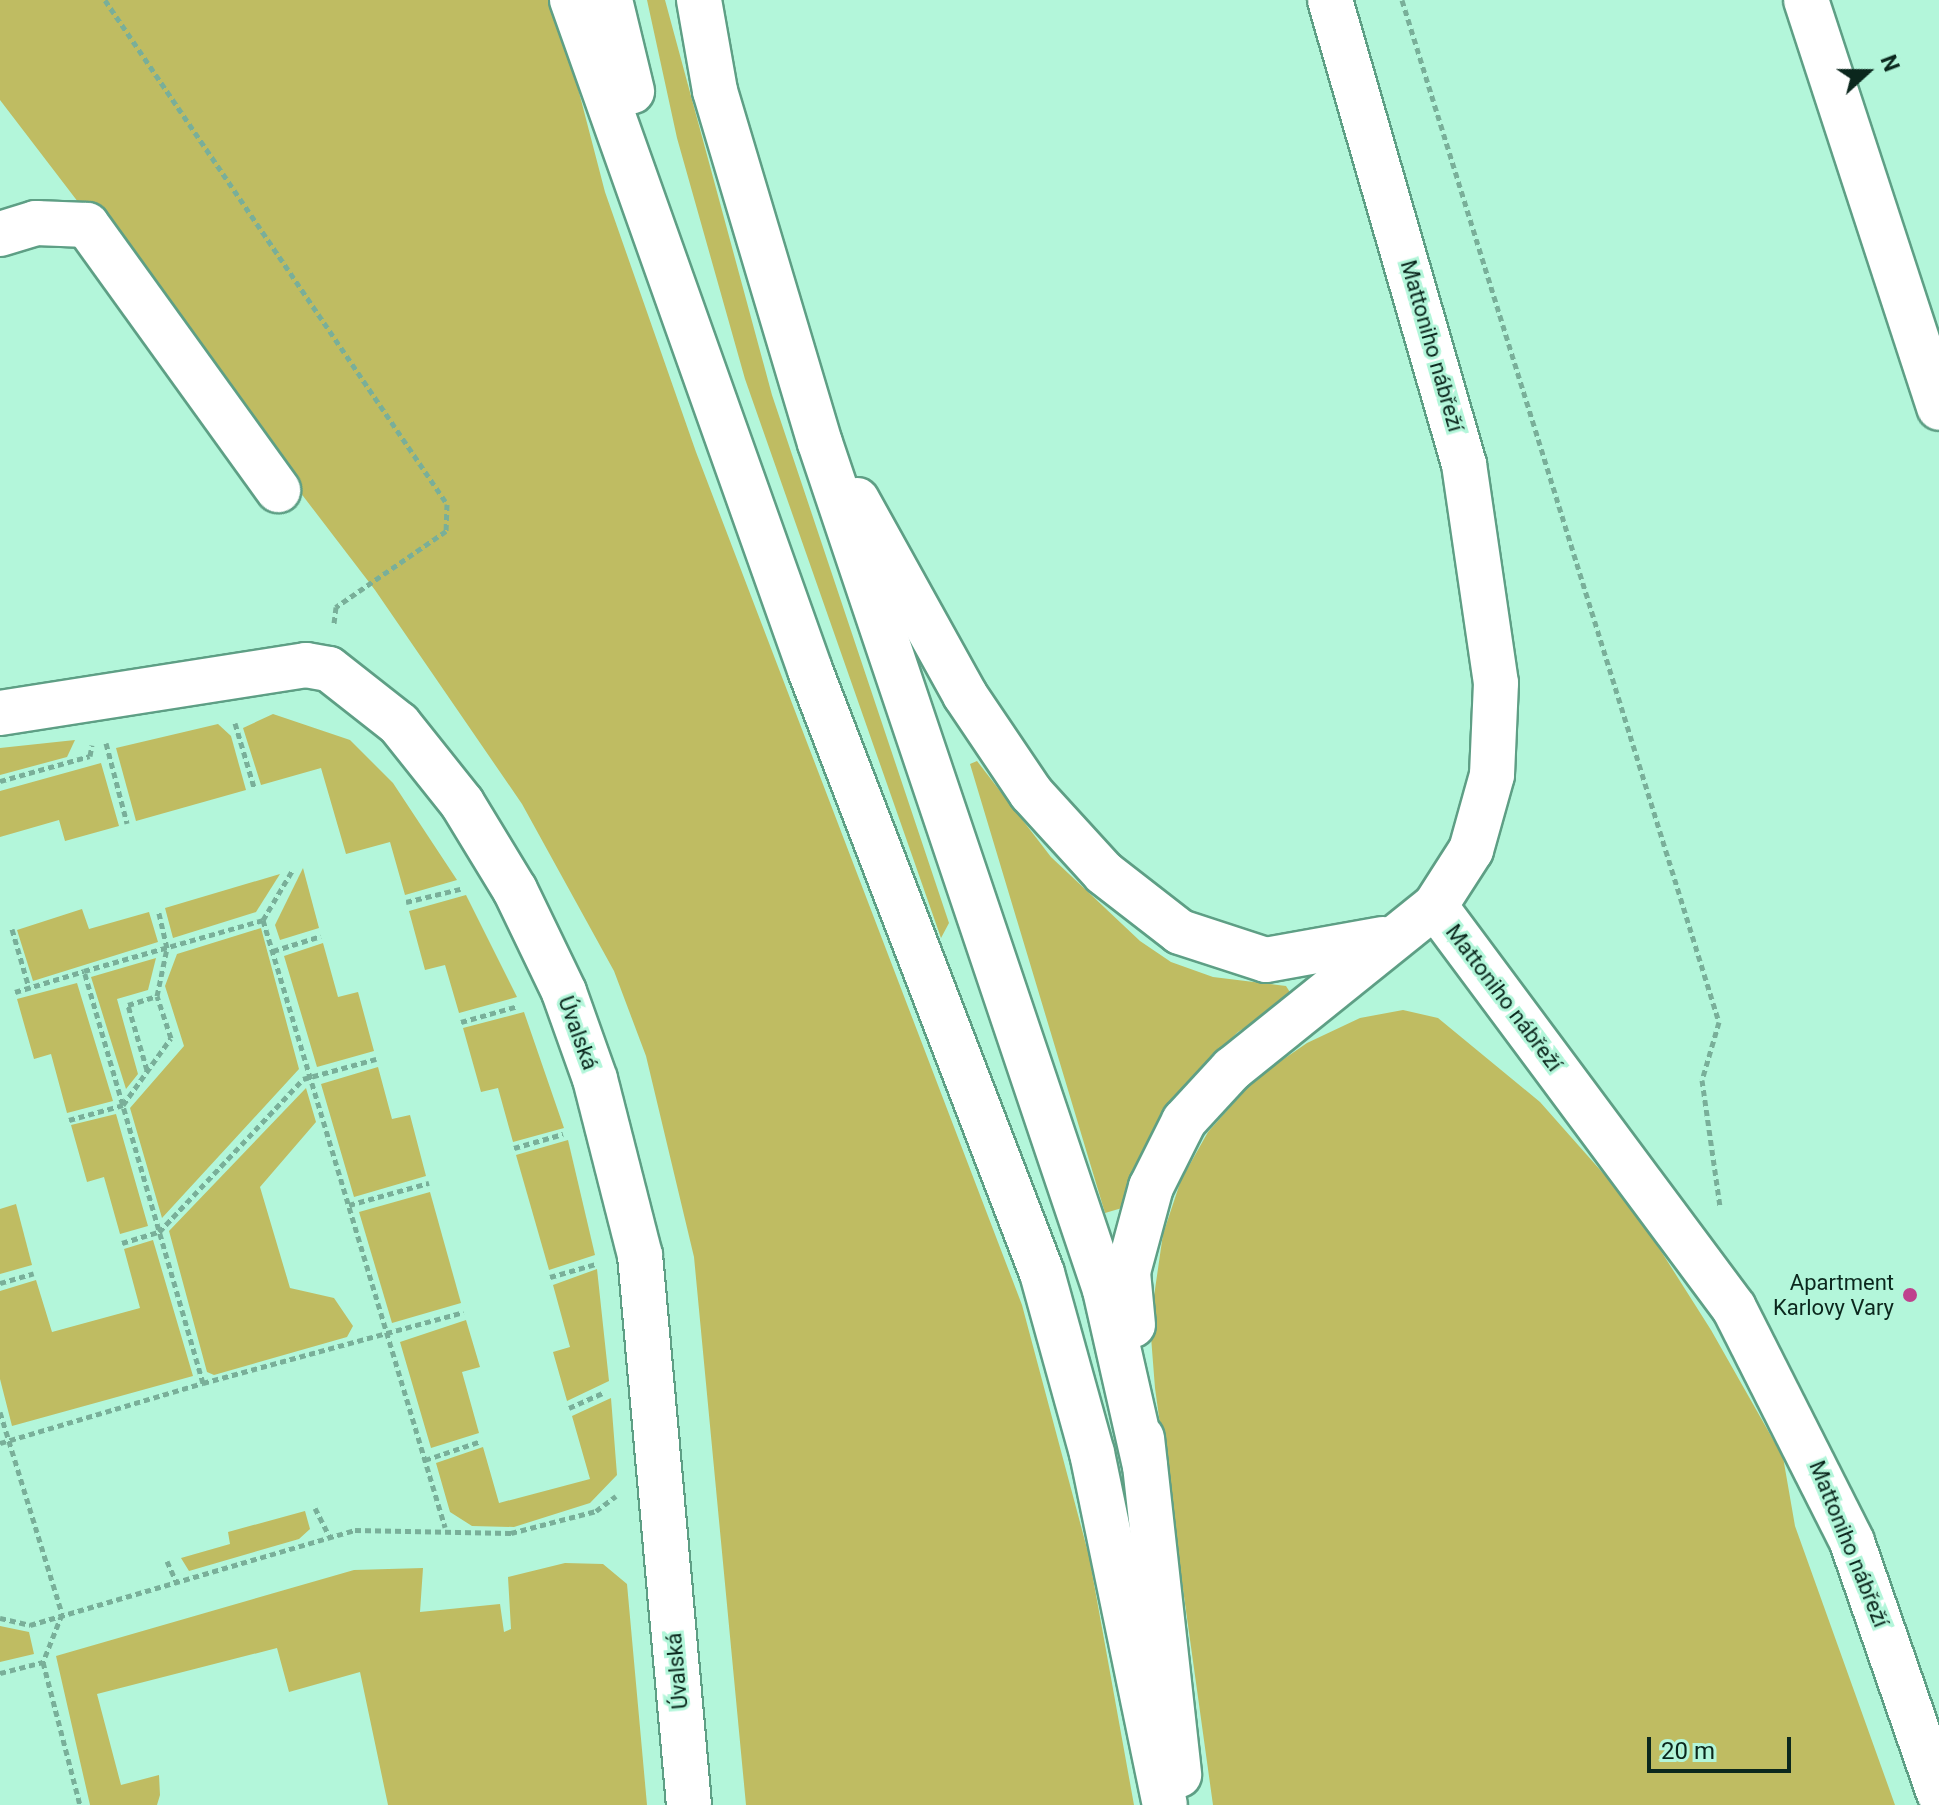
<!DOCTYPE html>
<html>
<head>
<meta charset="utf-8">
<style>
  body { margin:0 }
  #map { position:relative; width:1939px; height:1805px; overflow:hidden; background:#b3f6da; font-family:Roboto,sans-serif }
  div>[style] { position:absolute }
  .green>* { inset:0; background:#bfbc62 }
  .path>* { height:5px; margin-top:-2.5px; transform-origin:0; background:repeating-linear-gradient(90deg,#79af99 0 6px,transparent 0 10px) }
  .roads { filter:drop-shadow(2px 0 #5e9f85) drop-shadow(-2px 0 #5e9f85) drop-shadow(0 2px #5e9f85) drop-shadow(0 -2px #5e9f85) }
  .minor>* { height:44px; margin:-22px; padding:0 22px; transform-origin:22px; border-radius:22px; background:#fff }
  .major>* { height:44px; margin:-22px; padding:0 22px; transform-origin:22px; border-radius:22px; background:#fff }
  .highway>* { height:44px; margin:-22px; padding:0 22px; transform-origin:22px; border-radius:22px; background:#fff }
  .dots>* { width:22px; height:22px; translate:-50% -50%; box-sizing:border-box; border:4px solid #b3f6da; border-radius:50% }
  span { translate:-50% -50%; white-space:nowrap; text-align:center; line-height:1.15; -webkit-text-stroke:6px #b3f6da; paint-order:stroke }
  .street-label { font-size:22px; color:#0b271d }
  .poi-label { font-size:22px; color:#0b271d }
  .right { translate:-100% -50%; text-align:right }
  .north { position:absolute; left:1827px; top:32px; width:80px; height:80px; -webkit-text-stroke:6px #b3f6da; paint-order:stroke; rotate:69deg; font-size:22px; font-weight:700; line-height:32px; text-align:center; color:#0b271d }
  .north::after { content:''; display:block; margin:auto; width:28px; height:36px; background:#0b271d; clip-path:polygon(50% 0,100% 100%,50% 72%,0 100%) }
  .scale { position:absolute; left:1647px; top:1737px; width:144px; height:36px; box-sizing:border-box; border:4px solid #0b271d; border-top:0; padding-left:10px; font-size:24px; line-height:28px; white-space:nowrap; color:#0b271d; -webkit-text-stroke:6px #b3f6da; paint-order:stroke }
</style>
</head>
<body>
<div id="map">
  <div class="green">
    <div style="clip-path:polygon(0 0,555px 0,605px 192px,696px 452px,1022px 1305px,1089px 1556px,1134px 1805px,746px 1805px,694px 1257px,646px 1056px,614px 971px,522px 804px,375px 590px,0 100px)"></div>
    <div style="clip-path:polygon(647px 0,665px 0,772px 395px,949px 923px,941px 938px,745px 379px,677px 138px)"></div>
    <div style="clip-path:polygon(273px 714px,350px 740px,393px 783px,457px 880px,405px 895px,390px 842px,346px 854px,321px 768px,261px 785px,243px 728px)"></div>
    <div style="clip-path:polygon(218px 724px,231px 736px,246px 790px,136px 821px,116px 748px)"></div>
    <div style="clip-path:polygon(75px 740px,67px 757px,0 775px,0 748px)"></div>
    <div style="clip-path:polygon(977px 761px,1051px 857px,1140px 941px,1171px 962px,1213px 977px,1286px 986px,1293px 997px,1238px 1032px,1182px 1088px,1141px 1157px,1122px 1208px,1105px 1213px,970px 764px)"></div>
    <div style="clip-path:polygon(101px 763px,119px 826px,65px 841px,59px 820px,0 837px,0 791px)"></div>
    <div style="clip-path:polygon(303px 868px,319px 928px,280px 940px,275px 925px)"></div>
    <div style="clip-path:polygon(280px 874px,256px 912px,173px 938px,165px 908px)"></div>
    <div style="clip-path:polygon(466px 895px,517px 997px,459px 1013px,445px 965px,425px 970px,409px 911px)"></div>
    <div style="clip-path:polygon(82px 909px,89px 929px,149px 912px,158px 942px,33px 981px,17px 930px)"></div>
    <div style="clip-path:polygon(261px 928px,299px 1069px,162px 1218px,130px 1108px,184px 1046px,165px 986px,177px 954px)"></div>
    <div style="clip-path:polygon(323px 943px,338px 997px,358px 992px,374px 1051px,317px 1067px,284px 956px)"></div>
    <div style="clip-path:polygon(156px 958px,148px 990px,117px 999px,138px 1074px,126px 1089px,91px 977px)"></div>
    <div style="clip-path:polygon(77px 983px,113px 1101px,67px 1113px,51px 1054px,34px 1059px,17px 999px)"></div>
    <div style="clip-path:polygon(1403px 1010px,1438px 1018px,1540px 1102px,1633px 1207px,1711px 1330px,1783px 1457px,1795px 1526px,1895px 1805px,1213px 1805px,1155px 1388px,1150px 1324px,1163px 1234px,1181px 1180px,1208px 1132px,1255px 1079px,1307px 1043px,1360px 1018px)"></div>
    <div style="clip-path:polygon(524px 1012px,564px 1128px,513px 1142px,498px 1088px,481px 1092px,463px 1028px)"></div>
    <div style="clip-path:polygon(378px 1067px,392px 1119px,410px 1115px,426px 1176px,354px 1197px,321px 1084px)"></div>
    <div style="clip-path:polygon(306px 1088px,316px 1122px,260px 1187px,290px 1288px,334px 1298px,353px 1326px,347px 1337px,214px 1375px,207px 1372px,169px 1231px)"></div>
    <div style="clip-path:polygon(116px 1114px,148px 1226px,120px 1234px,104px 1177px,87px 1182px,71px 1125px)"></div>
    <div style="clip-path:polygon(568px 1140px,595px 1255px,549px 1270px,516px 1155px)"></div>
    <div style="clip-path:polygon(430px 1192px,461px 1303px,392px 1323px,359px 1212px)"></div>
    <div style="clip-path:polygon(16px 1204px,32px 1265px,0 1274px,0 1209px)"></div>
    <div style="clip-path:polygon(153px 1240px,193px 1376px,12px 1426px,0 1379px,0 1291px,36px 1280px,52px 1332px,140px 1308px,124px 1249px)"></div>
    <div style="clip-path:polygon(597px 1269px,609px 1381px,567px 1401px,553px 1352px,570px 1347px,553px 1285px)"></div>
    <div style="clip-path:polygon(466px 1320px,480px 1367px,462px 1372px,479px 1433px,431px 1448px,400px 1342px)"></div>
    <div style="clip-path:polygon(611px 1398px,617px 1475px,590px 1503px,514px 1527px,472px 1526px,450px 1512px,436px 1463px,483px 1447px,499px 1503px,590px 1479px,572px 1416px)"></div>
    <div style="clip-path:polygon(305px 1511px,310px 1529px,299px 1539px,189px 1571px,181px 1558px,230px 1544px,228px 1532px)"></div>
    <div style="clip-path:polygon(565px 1563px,603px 1564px,627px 1584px,647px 1805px,388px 1805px,360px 1672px,289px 1692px,277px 1648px,97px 1694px,121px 1785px,159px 1775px,160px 1795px,157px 1805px,90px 1805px,56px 1656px,354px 1570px,423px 1568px,420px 1612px,500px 1604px,504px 1632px,511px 1629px,508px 1577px)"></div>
    <div style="clip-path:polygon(0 1626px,29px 1632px,34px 1654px,0 1662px)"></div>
  </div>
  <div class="path">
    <div style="left:105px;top:0;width:609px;rotate:55.84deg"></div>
    <div style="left:447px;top:504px;width:27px;rotate:92deg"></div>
    <div style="left:446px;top:531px;width:134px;rotate:145.4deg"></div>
    <div style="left:336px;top:607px;width:17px;rotate:97deg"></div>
    <div style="left:1402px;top:0;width:1070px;rotate:72.77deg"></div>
    <div style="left:1719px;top:1022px;width:60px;rotate:106.3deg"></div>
    <div style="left:1702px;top:1080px;width:128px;rotate:81.9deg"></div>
    <div style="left:235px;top:723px;width:67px;rotate:73.5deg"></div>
    <div style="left:106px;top:743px;width:83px;rotate:75.3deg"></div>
    <div style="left:0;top:781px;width:93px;rotate:-15.5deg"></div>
    <div style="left:90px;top:756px;width:11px;rotate:-80deg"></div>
    <div style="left:406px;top:902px;width:56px;rotate:-13.5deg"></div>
    <div style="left:263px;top:920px;width:57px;rotate:-59.4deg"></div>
    <div style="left:12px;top:929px;width:61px;rotate:73.9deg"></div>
    <div style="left:273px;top:951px;width:50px;rotate:-17.4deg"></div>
    <div style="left:15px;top:992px;width:72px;rotate:-16.9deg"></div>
    <div style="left:461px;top:1022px;width:59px;rotate:-15.7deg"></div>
    <div style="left:147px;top:1070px;width:68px;rotate:-106.3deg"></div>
    <div style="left:128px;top:1005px;width:30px;rotate:-17deg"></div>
    <div style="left:157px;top:996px;width:49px;rotate:-78.2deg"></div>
    <div style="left:167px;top:948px;width:39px;rotate:-103deg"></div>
    <div style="left:69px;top:1120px;width:56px;rotate:-15.5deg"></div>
    <div style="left:123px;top:1105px;width:82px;rotate:-54.4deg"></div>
    <div style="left:171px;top:1038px;width:44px;rotate:-108.4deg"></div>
    <div style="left:514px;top:1148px;width:51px;rotate:-15.9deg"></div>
    <div style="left:349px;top:1205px;width:83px;rotate:-15.4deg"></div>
    <div style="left:122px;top:1243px;width:39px;rotate:-17deg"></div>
    <div style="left:159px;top:1232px;width:210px;rotate:-46.7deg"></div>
    <div style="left:303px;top:1079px;width:76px;rotate:-15.3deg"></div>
    <div style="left:550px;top:1277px;width:48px;rotate:-15.8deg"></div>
    <div style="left:0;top:1283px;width:35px;rotate:-16deg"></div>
    <div style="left:203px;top:1383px;width:270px;rotate:-15.2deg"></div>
    <div style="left:569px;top:1408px;width:39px;rotate:-24deg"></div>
    <div style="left:0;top:1412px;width:211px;rotate:72.9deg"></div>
    <div style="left:62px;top:1614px;width:52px;rotate:111.6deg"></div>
    <div style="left:43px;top:1662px;width:148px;rotate:75.5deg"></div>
    <div style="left:0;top:1443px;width:212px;rotate:-16.5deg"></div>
    <div style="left:203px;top:1383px;width:429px;rotate:-106.1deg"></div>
    <div style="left:84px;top:971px;width:186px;rotate:-15.9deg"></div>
    <div style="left:263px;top:920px;width:634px;rotate:73.31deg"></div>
    <div style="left:425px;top:1460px;width:59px;rotate:-18.7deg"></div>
    <div style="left:315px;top:1508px;width:34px;rotate:63deg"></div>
    <div style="left:167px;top:1561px;width:22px;rotate:66deg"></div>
    <div style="left:0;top:1618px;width:31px;rotate:13deg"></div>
    <div style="left:30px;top:1625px;width:339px;rotate:-16.3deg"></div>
    <div style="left:355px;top:1530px;width:156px;rotate:1.1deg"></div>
    <div style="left:511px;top:1533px;width:88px;rotate:-14.5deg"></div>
    <div style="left:596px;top:1511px;width:25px;rotate:-37deg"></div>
    <div style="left:0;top:1673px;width:44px;rotate:-14.3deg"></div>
  </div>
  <div class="roads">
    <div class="minor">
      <div style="left:1806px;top:0;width:429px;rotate:71.9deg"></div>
      <div style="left:0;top:234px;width:38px;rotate:-17deg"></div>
      <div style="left:36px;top:223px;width:51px;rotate:2.2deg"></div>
      <div style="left:87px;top:225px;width:327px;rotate:54.2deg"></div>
      <div style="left:0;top:713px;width:310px;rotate:-8.9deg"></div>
      <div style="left:306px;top:665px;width:23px;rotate:10deg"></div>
      <div style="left:329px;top:669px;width:89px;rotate:38.2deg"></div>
      <div style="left:399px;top:724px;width:101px;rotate:51.4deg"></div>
      <div style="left:462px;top:803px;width:102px;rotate:58.7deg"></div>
      <div style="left:515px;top:890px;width:113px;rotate:64.3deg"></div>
      <div style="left:564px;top:992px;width:92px;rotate:70.4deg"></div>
      <div style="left:595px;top:1079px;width:182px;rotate:75.7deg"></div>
      <div style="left:640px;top:1255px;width:552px;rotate:84.91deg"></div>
    </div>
    <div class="major">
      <div style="left:1330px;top:0;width:483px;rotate:73.9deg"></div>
      <div style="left:1464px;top:464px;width:221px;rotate:81.7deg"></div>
      <div style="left:1496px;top:683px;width:92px;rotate:92.5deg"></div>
      <div style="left:1492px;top:775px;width:78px;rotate:105.6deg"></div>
      <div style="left:1471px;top:850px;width:67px;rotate:122.7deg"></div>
      <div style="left:1435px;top:906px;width:501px;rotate:53.36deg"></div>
      <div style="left:1734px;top:1308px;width:262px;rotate:63.2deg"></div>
      <div style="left:1852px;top:1542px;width:266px;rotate:70.9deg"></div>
    </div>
    <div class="highway">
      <div style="left:572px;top:0;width:711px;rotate:70.44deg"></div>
      <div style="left:810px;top:670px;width:646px;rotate:68.96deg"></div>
      <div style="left:1042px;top:1273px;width:187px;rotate:74.5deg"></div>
      <div style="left:1092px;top:1453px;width:359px;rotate:78.3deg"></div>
      <div style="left:610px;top:0;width:94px;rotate:76.4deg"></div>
      <div style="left:699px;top:0;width:92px;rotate:80deg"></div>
      <div style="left:715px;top:91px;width:367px;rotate:73.4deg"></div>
      <div style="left:820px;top:443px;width:894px;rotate:71.4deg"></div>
      <div style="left:1105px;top:1290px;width:180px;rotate:77.2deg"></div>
      <div style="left:857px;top:500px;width:223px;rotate:61deg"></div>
      <div style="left:965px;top:695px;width:118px;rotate:56deg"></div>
      <div style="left:1031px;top:793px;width:108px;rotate:47.6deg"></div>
      <div style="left:1104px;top:873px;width:96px;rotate:37.8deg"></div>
      <div style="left:1180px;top:932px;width:90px;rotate:18deg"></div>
      <div style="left:1266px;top:960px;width:119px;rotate:-10.2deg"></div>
      <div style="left:1133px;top:1325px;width:53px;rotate:-95.4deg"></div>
      <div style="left:1128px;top:1272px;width:88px;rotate:-74.9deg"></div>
      <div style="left:1151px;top:1187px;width:74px;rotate:-63.4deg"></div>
      <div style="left:1184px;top:1121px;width:71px;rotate:-47.3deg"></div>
      <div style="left:1232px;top:1069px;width:260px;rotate:-38.8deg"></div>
      <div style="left:1142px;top:1438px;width:339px;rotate:83.7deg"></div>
    </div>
  </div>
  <div class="dots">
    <div style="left:1910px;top:1295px;background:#bf418d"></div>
  </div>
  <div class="street-label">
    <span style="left:1432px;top:346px;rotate:74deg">Mattoniho nábřeží</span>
    <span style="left:1504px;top:998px;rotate:53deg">Mattoniho nábřeží</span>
    <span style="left:578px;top:1033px;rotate:70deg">Úvalská</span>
    <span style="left:1849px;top:1544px;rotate:68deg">Mattoniho nábřeží</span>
    <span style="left:677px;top:1671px;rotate:-95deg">Úvalská</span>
  </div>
  <div class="poi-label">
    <span class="right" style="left:1894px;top:1295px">Apartment<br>Karlovy Vary</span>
  </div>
  <div class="north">N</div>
  <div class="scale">20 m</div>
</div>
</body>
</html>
